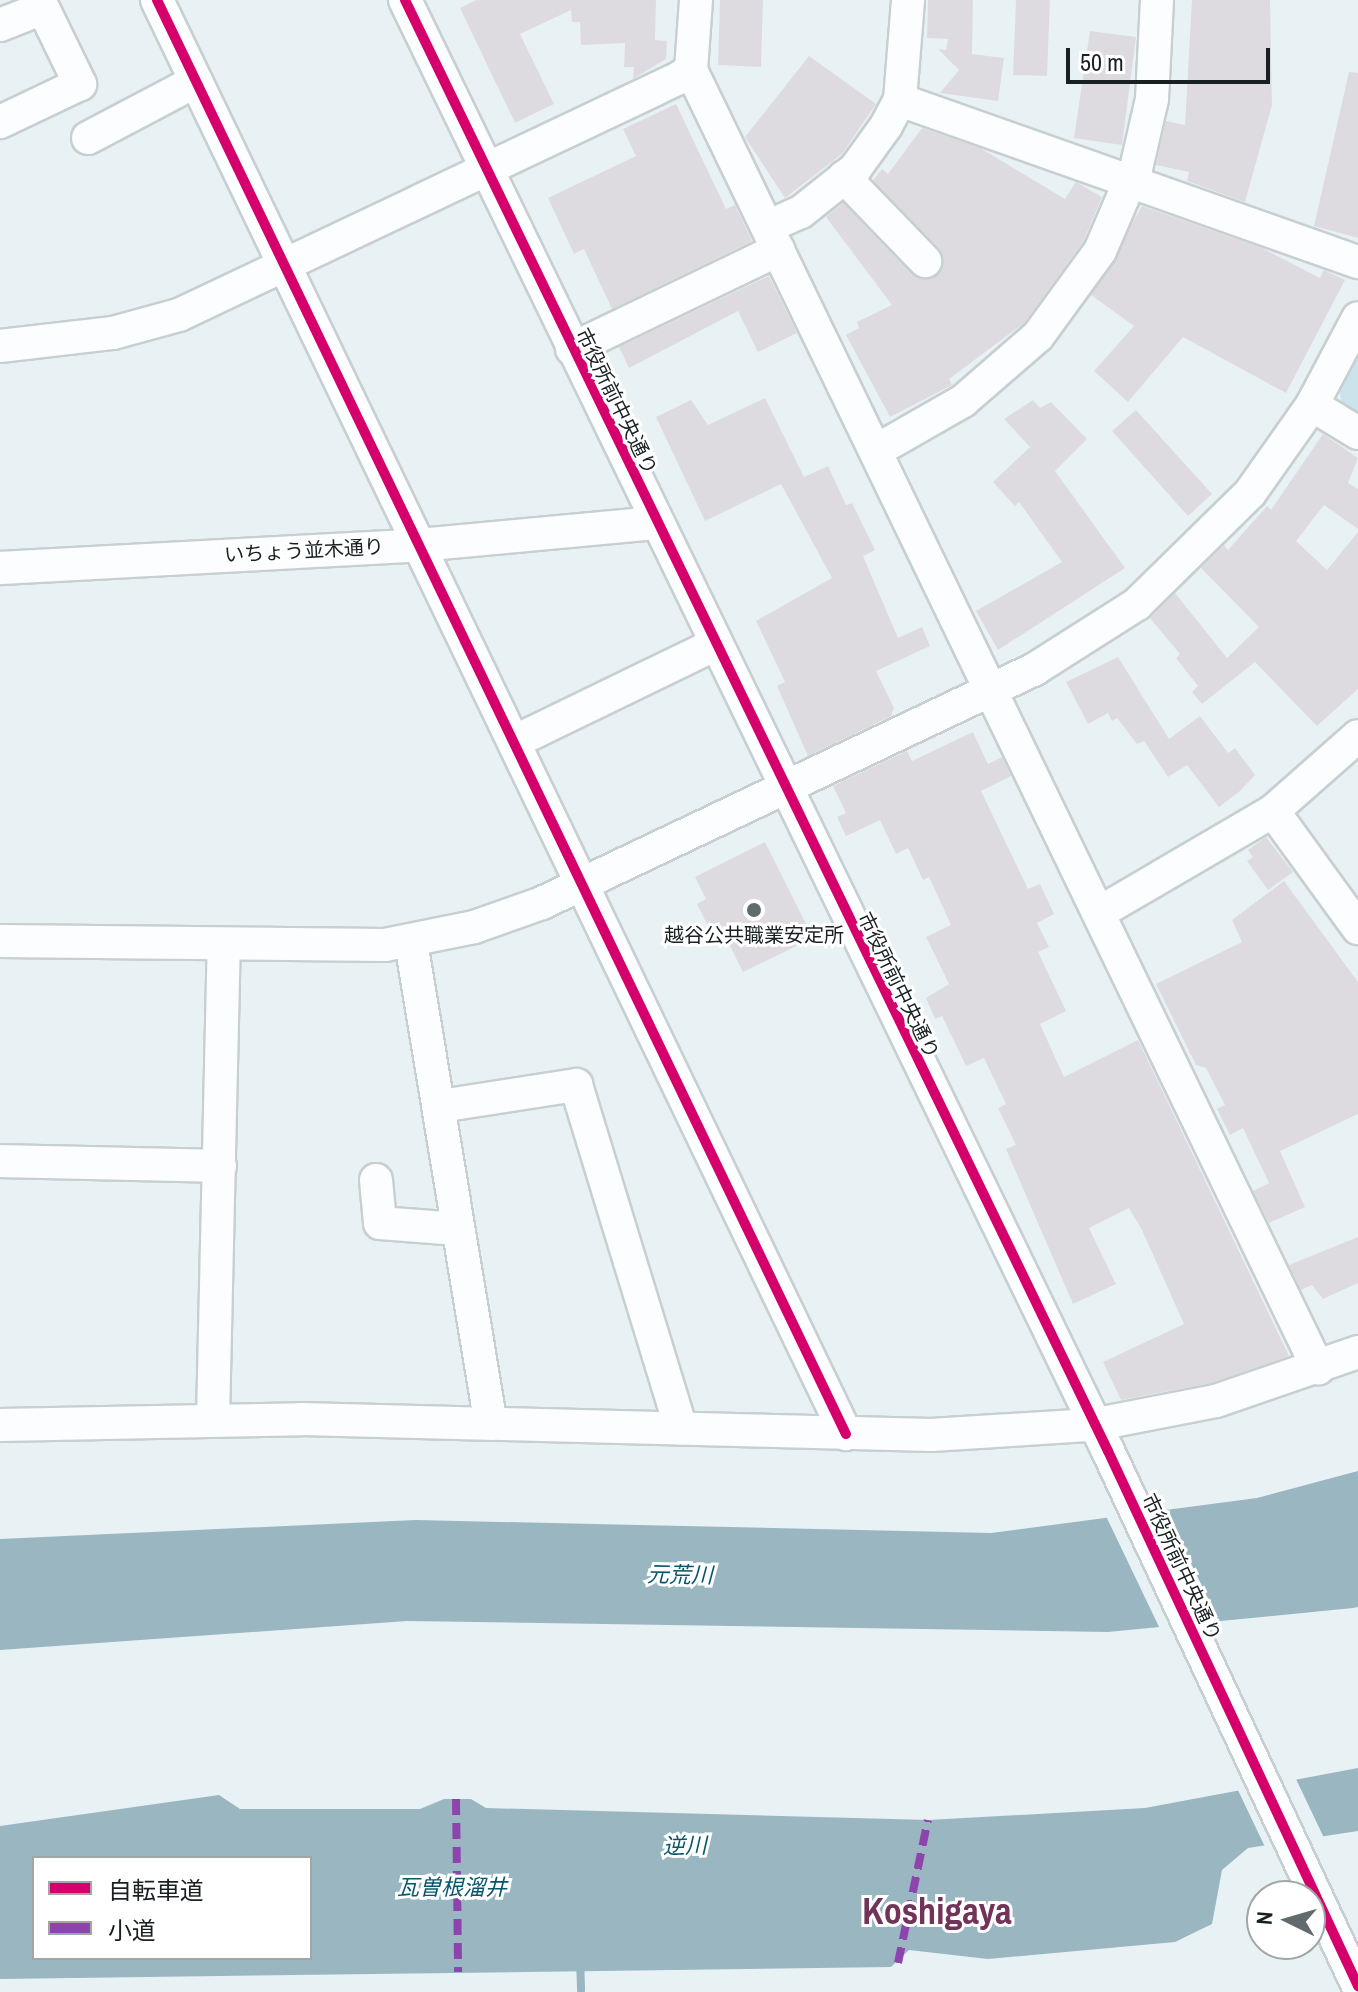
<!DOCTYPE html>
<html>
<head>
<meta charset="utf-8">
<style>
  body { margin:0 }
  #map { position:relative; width:1358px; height:1992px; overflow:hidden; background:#e8f2f5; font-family:"Archivo Narrow","Noto Sans JP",sans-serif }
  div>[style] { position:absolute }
  .green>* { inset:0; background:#cce3eb }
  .water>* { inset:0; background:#9ab6c1 }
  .pier>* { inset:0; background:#e8f2f5 }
  .stream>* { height:8px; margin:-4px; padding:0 4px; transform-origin:4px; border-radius:4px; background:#9ab6c1 }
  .building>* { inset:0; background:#dedbe0 }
  .roads { filter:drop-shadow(2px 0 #c7cfd1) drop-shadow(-2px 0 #c7cfd1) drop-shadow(0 2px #c7cfd1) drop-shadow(0 -2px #c7cfd1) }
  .minor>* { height:32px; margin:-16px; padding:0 16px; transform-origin:16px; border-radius:16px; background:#fcfdfe }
  .quiet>* { height:8px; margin-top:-4px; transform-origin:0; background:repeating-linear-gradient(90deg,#8e44ad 0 16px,transparent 0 24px) }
  .cycleway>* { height:10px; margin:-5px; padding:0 5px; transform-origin:5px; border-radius:5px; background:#d6006c }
  .dots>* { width:22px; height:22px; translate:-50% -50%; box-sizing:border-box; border:4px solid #fff; border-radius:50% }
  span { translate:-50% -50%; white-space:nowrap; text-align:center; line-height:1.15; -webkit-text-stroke:6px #fff; paint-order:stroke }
  .street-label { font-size:20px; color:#192022 }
  .poi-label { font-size:20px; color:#192022 }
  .water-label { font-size:22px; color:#07566b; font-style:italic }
  .town-label { font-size:36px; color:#713358; font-weight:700 }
  .legend { position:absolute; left:32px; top:1856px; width:280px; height:104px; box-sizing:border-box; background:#fff; border:2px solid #a3a6a7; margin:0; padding:10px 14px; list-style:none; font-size:24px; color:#192022 }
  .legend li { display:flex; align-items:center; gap:16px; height:40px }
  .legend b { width:40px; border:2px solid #a3a6a7 }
  .north { position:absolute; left:1246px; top:1880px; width:80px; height:80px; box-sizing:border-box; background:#fff; border:2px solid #a3a6a7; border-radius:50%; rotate:275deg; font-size:22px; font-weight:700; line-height:32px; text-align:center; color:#192022 }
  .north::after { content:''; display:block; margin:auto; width:28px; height:36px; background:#616a6c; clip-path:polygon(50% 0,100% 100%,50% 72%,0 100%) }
  .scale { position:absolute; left:1066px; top:48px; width:204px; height:36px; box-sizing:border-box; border:4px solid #192022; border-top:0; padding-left:10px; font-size:24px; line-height:28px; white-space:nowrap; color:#192022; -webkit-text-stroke:6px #fff; paint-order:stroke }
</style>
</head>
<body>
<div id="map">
  <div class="green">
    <div style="clip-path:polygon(1358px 354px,1358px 419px,1341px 409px,1340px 390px)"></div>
  </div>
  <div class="water">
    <div style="clip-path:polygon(1358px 1471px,1358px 1607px,1353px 1608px,1108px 1632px,407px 1621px,0 1650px,0 1539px,416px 1520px,991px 1533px,1257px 1498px)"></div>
    <div style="clip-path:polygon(evenodd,1358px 1768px,1358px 1831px,1248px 1848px,1222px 1870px,1212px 1924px,1175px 1942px,988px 1959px,909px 1950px,891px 1967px,0 1979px,0 1826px,219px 1795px,240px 1809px,420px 1809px,444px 1799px,471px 1799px,486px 1808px,928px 1820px,1145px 1808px,1358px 1768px,34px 1858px,310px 1858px,310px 1958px,34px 1958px,34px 1858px)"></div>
  </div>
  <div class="pier">
    <div style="clip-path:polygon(1163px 1506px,1221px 1625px,1161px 1631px,1105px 1514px)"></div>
    <div style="clip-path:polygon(1295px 1777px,1325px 1840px,1266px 1849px,1236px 1786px)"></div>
  </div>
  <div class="stream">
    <div style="left:580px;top:1959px;width:31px;rotate:88deg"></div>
  </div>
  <div class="building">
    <div style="clip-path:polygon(476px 0,656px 0,655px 40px,667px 41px,666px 59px,633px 79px,634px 67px,624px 67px,625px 43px,581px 45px,580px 22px,572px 22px,571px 10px,520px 34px,554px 104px,515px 123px,460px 8px)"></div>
    <div style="clip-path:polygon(720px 0,763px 0,761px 67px,718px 65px)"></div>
    <div style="clip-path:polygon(928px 0,973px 0,972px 54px,1004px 58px,998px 101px,940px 93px,959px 70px,938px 49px,946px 50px,948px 39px,927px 38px)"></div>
    <div style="clip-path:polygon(1016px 0,1050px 0,1047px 76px,1013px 75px)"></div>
    <div style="clip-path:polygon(1192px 0,1270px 0,1272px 105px,1245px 202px,1187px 181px,1189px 172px,1156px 165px,1166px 121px,1185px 125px)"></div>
    <div style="clip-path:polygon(1090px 31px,1136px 37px,1122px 145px,1074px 138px)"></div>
    <div style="clip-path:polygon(809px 56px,876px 104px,842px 154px,785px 198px,745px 137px)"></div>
    <div style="clip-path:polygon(1349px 72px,1358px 73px,1358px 238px,1314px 226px)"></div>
    <div style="clip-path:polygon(676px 104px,726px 209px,735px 205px,752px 241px,612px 309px,584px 249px,574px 254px,548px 198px,636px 156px,623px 129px)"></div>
    <div style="clip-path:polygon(922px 128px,980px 148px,1065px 199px,1076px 182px,1102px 197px,1083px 242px,1024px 323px,949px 379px,952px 385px,890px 417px,846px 335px,859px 328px,857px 322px,892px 305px,826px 217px,843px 203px,912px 275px,938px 275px,943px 265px,939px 248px,873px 180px,882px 169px,888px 174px)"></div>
    <div style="clip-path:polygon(1142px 206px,1262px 248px,1320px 278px,1324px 270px,1345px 280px,1286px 393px,1183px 337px,1128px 402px,1094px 371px,1134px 326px,1091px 295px)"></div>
    <div style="clip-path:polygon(769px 276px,797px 333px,758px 352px,738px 311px,629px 368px,619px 347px)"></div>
    <div style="clip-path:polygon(765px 398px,804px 477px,828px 466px,846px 505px,852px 503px,875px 550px,863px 556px,898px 638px,922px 627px,930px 646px,876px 671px,894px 708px,891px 716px,808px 756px,777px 686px,785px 682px,756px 621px,832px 578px,781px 484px,705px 521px,656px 417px,691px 400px,708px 425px)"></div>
    <div style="clip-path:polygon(1033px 400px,1040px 408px,1051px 402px,1087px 439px,1055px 471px,1125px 568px,998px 650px,976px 611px,1062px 562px,1019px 502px,1015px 506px,993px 482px,1030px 447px,1004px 419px)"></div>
    <div style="clip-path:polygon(1136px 410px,1212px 494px,1188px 516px,1112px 431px)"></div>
    <div style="clip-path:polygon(1323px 434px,1358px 458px,1348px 483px,1358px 489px,1358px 529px,1324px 505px,1296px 541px,1327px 570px,1358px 532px,1358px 689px,1317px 726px,1255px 662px,1202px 704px,1192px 692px,1198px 686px,1176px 658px,1180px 654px,1150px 618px,1175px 593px,1227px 658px,1259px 627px,1201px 568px,1224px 545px,1228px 550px,1267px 506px,1271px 510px)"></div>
    <div style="clip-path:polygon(1118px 657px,1169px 739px,1200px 716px,1228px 753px,1235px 748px,1255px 775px,1240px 791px,1219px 807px,1187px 765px,1168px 777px,1144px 741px,1137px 744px,1117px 718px,1112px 721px,1108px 713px,1088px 724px,1066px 682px)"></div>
    <div style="clip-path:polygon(973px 732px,988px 764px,1002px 757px,1011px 776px,981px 791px,1028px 889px,1040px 884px,1054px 914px,1037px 923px,1049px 947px,1038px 952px,1066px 1011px,1040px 1024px,1064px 1077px,1138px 1040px,1289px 1356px,1211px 1383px,1121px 1400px,1103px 1362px,1184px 1324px,1141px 1228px,1129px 1208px,1089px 1228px,1116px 1284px,1073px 1304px,1006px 1149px,1016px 1145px,998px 1108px,1006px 1104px,984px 1058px,966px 1066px,942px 1016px,935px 1019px,926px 998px,949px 984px,926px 937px,951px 925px,929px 877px,923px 880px,908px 848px,896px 854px,880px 820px,846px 836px,837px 817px,846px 813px,833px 786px,907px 751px,912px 761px)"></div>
    <div style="clip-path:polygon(1266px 837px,1293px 872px,1268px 890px,1247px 861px,1253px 857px,1248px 850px)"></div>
    <div style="clip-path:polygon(765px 842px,813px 938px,743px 972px,720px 926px,710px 930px,697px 904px,706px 899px,695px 877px)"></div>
    <div style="clip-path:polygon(1284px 881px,1358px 982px,1358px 1114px,1280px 1151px,1305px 1207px,1269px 1223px,1253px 1191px,1269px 1183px,1243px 1128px,1230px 1135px,1217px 1109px,1225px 1105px,1206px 1068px,1196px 1065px,1156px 984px,1242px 942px,1232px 920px)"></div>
    <div style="clip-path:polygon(1358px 1237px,1358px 1283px,1323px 1299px,1312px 1285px,1301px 1290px,1289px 1265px)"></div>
  </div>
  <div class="roads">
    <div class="minor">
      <div style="left:157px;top:0;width:1591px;rotate:64.34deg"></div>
      <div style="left:405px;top:0;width:1612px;rotate:64.15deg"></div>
      <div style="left:1108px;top:1451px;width:591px;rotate:64.95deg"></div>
      <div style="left:0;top:25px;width:46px;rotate:-21.6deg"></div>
      <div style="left:43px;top:8px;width:85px;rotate:64deg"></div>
      <div style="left:80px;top:84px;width:89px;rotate:154.6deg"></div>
      <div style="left:691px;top:70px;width:1442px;rotate:64.22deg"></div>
      <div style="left:900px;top:100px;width:486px;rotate:19.5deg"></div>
      <div style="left:88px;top:138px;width:122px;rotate:-27.8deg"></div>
      <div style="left:844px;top:177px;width:117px;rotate:46deg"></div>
      <div style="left:1133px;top:182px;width:85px;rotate:-77.1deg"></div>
      <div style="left:1152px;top:99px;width:99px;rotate:-87.1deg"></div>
      <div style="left:767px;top:227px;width:37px;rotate:-24deg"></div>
      <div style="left:801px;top:212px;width:69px;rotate:-38.5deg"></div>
      <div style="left:855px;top:169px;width:53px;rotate:-54.2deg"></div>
      <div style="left:886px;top:126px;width:30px;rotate:-62deg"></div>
      <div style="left:900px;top:100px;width:100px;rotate:-85.4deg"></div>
      <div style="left:0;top:346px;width:114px;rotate:-6.6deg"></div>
      <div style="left:113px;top:333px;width:68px;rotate:-15.3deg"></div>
      <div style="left:179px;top:315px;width:553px;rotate:-25.36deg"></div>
      <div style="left:679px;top:78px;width:14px;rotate:-34deg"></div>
      <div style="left:691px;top:70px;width:70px;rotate:-85.9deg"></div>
      <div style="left:572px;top:349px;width:229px;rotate:-25.7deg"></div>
      <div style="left:1312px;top:405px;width:54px;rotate:31.3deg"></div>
      <div style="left:879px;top:449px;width:97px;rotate:-29.7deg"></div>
      <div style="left:963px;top:401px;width:99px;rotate:-40.9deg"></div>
      <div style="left:1038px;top:336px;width:105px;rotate:-53.9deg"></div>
      <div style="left:1100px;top:251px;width:76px;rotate:-66.8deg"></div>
      <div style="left:0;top:568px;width:420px;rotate:-3.1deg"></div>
      <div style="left:419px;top:545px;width:238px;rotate:-5.3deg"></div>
      <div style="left:514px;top:742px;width:222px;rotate:-25.9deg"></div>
      <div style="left:1273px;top:811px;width:145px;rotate:54deg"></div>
      <div style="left:1102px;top:911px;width:198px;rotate:-30.3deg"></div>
      <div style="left:1273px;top:811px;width:113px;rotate:-41.4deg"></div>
      <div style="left:0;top:941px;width:385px;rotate:0.6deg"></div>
      <div style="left:385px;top:945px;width:91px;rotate:-11.4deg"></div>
      <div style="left:474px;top:927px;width:72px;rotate:-19.4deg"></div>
      <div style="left:542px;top:903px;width:546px;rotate:-25.39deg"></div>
      <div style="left:1035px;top:669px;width:121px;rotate:-32.5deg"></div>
      <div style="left:1137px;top:604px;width:158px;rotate:-44.5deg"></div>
      <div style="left:1250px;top:493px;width:108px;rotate:-54.8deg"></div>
      <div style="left:1312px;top:405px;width:98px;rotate:-62.1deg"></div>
      <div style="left:411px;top:942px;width:488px;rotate:80.6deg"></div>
      <div style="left:440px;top:1106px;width:138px;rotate:-8.8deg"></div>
      <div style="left:576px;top:1085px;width:359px;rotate:73deg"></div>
      <div style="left:0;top:1161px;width:220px;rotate:1.3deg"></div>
      <div style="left:376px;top:1180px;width:43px;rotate:84.7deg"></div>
      <div style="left:380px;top:1223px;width:78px;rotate:4.4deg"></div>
      <div style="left:213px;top:1419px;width:472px;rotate:-88.7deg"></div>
      <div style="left:0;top:1425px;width:302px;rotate:-1.1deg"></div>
      <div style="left:302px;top:1419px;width:629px;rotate:1.46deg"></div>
      <div style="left:931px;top:1435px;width:161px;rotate:-3.6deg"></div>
      <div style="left:1092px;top:1425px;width:126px;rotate:-11deg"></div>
      <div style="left:1216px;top:1401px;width:150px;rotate:-19deg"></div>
    </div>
  </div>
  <div class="quiet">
    <div style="left:456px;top:1799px;width:173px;rotate:89.3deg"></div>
    <div style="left:898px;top:1963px;width:146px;rotate:-78.2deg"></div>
  </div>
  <div class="cycleway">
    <div style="left:157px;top:0;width:1591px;rotate:64.34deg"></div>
    <div style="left:405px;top:0;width:1612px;rotate:64.15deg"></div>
    <div style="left:1108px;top:1451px;width:591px;rotate:64.95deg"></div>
  </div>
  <div class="dots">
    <div style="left:754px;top:910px;background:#616a6c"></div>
  </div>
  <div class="street-label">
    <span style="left:617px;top:401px;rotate:64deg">市役所前中央通り</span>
    <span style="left:304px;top:550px;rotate:-3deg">いちょう並木通り</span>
    <span style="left:899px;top:985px;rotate:64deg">市役所前中央通り</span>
    <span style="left:1182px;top:1567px;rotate:65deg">市役所前中央通り</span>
  </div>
  <div class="poi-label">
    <span style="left:754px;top:934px">越谷公共職業安定所</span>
  </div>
  <div class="water-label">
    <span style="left:680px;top:1575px;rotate:1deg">元荒川</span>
    <span style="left:685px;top:1846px;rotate:-1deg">逆川</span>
    <span style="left:452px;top:1888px">瓦曽根溜井</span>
  </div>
  <div class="town-label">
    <span style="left:937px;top:1912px">Koshigaya</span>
  </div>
  <ul class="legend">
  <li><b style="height:10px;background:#d6006c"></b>自転車道</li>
  <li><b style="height:10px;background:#8e44ad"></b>小道</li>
  </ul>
  <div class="north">N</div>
  <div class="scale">50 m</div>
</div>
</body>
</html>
